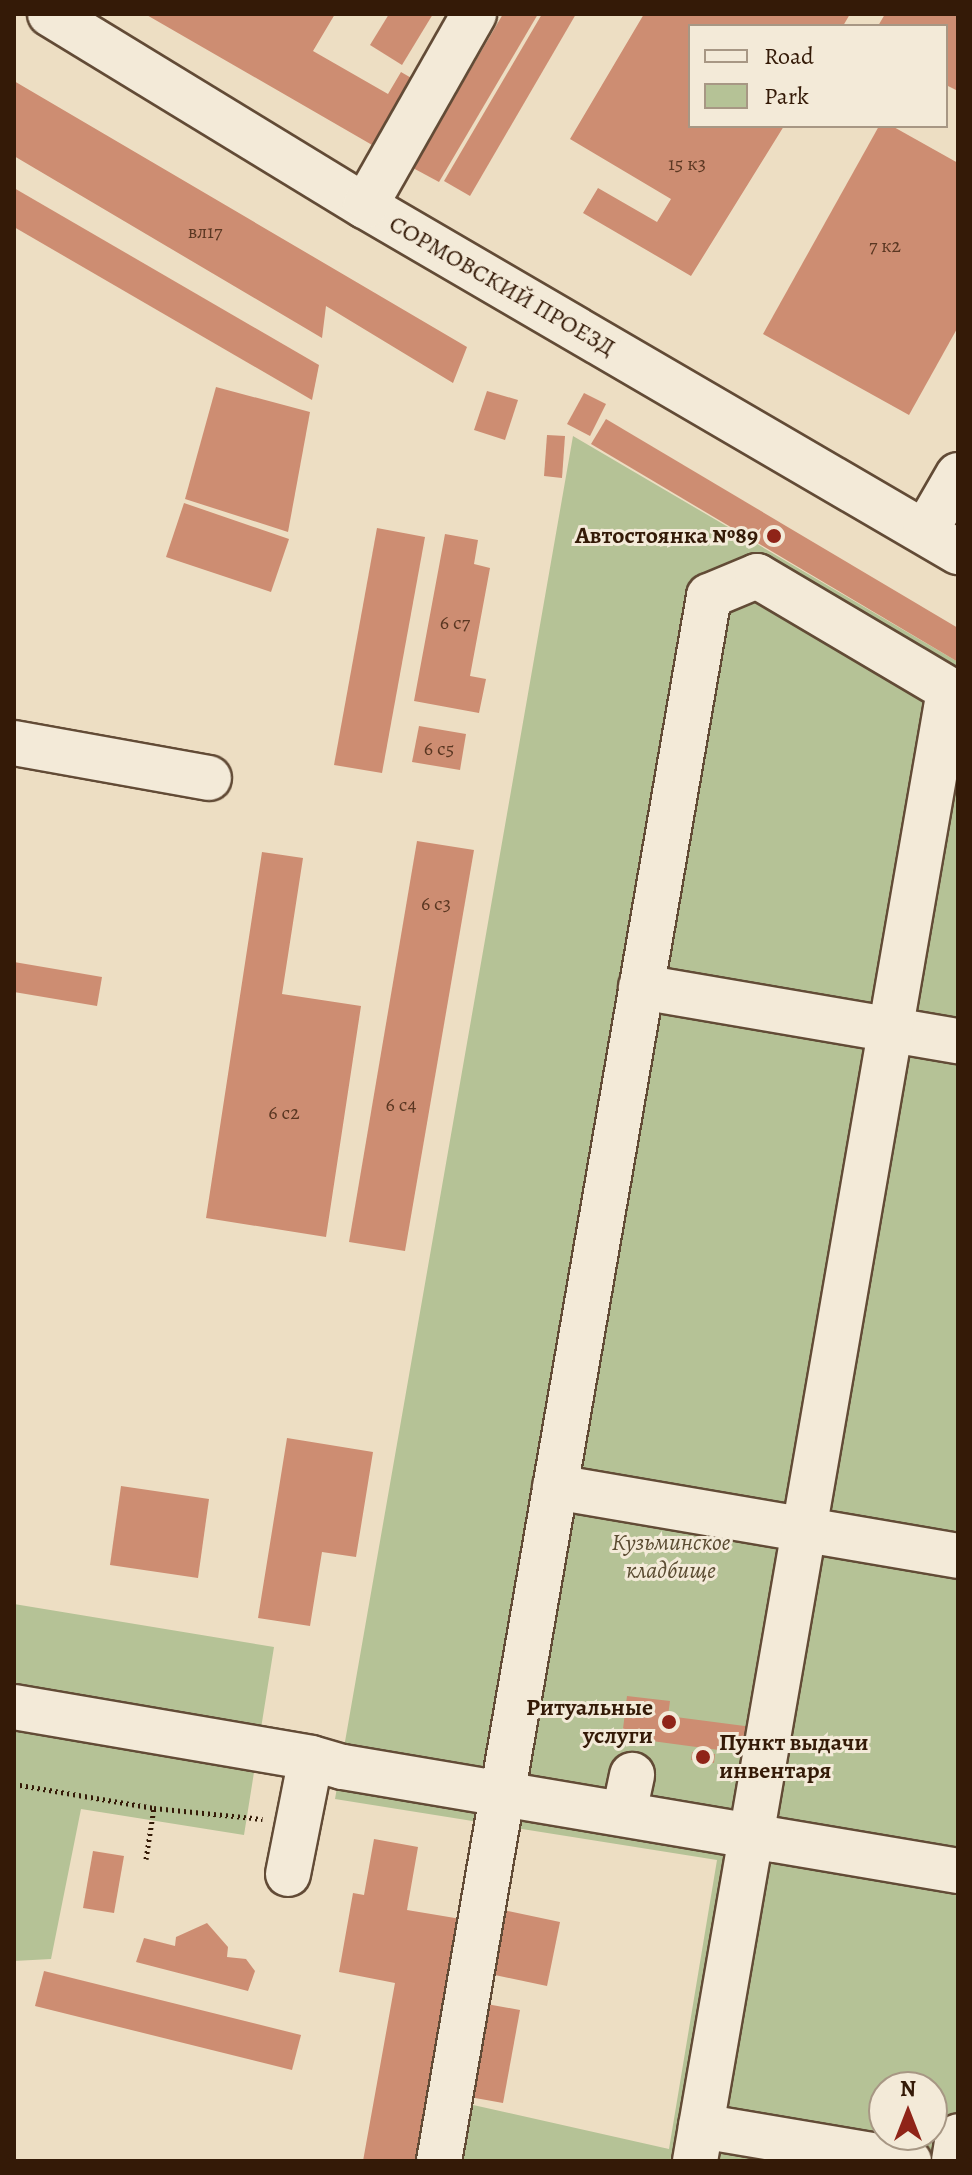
<!DOCTYPE html>
<html>
<head>
<meta charset="utf-8">
<style>
  body { margin:0 }
  #map { position:relative; width:972px; height:2175px; overflow:hidden; background:#eddec3; font-family:Alegreya,serif }
  div>[style] { position:absolute }
  .green>* { inset:0; background:#b5c296 }
  .building>* { inset:0; background:#cd8d72 }
  .path>* { height:5px; margin-top:-2.5px; transform-origin:0; background:repeating-linear-gradient(90deg,#341a07 0 2px,transparent 0 6px) }
  .roads { filter:drop-shadow(2px 0 #624b36) drop-shadow(-2px 0 #624b36) drop-shadow(0 2px #624b36) drop-shadow(0 -2px #624b36) }
  .minor>* { height:44px; margin:-22px; padding:0 22px; transform-origin:22px; border-radius:22px; background:#f3ead8 }
  .dots>* { width:22px; height:22px; translate:-50% -50%; box-sizing:border-box; border:4px solid #f3ead8; border-radius:50% }
  span { translate:-50% -50%; white-space:nowrap; text-align:center; line-height:1.15; -webkit-text-stroke:6px #f3ead8; paint-order:stroke }
  .number-label { font-size:20px; color:#5a3722 }
  .number-label span { -webkit-text-stroke-width:0 }
  .street-label { font-size:24px; color:#341a07 }
  .poi-label { font-size:24px; color:#341a07; font-weight:700 }
  .right { translate:-100% -50%; text-align:right }
  .left { translate:0 -50%; text-align:left }
  .park-label { font-size:24px; color:#5b4c32; font-style:italic }
  .frame { position:absolute; inset:0; border:16px solid #341a07; pointer-events:none }
  .legend { position:absolute; left:688px; top:24px; width:260px; height:104px; box-sizing:border-box; background:#f3ead8; border:2px solid #a79784; margin:0; padding:10px 14px; list-style:none; font-size:24px; color:#341a07 }
  .legend li { display:flex; align-items:center; gap:16px; height:40px }
  .legend b { width:40px; border:2px solid #a79784 }
  .north { position:absolute; left:868px; top:2071px; width:80px; height:80px; box-sizing:border-box; background:#f3ead8; border:2px solid #a79784; border-radius:50%; rotate:0deg; font-size:22px; font-weight:700; line-height:32px; text-align:center; color:#341a07 }
  .north::after { content:''; display:block; margin:auto; width:28px; height:36px; background:#8f2418; clip-path:polygon(50% 0,100% 100%,50% 72%,0 100%) }
</style>
</head>
<body>
<div id="map">
  <div class="green">
    <div style="clip-path:polygon(evenodd,573px 436px,958px 662px,958px 2161px,430px 2161px,442px 2098px,669px 2149px,717px 1860px,335px 1799px,573px 436px,884px 2087px,932px 2087px,932px 2135px,884px 2135px,884px 2087px)"></div>
    <div style="clip-path:polygon(14px 1604px,274px 1647px,244px 1835px,81px 1809px,51px 1959px,14px 1961px)"></div>
  </div>
  <div class="building">
    <div style="clip-path:polygon(145px 14px,335px 14px,313px 51px,388px 94px,401px 72px,425px 86px,386px 153px)"></div>
    <div style="clip-path:polygon(389px 14px,433px 14px,402px 65px,370px 45px)"></div>
    <div style="clip-path:polygon(503px 14px,538px 14px,439px 182px,413px 168px)"></div>
    <div style="clip-path:polygon(542px 14px,576px 14px,470px 196px,444px 181px)"></div>
    <div style="clip-path:polygon(644px 14px,850px 14px,843px 26px,690px 26px,690px 126px,784px 126px,691px 276px,583px 213px,598px 188px,657px 222px,671px 199px,570px 139px)"></div>
    <div style="clip-path:polygon(885px 14px,958px 16px,958px 91px,946px 85px,946px 26px,878px 26px)"></div>
    <div style="clip-path:polygon(14px 81px,467px 347px,453px 383px,326px 306px,322px 338px,14px 156px)"></div>
    <div style="clip-path:polygon(879px 126px,892px 126px,958px 163px,958px 327px,909px 415px,763px 334px)"></div>
    <div style="clip-path:polygon(14px 188px,319px 365px,312px 400px,14px 227px)"></div>
    <div style="clip-path:polygon(216px 387px,310px 412px,288px 532px,185px 499px)"></div>
    <div style="clip-path:polygon(487px 391px,518px 400px,505px 440px,474px 430px)"></div>
    <div style="clip-path:polygon(584px 393px,606px 404px,590px 436px,567px 424px)"></div>
    <div style="clip-path:polygon(606px 419px,958px 628px,958px 662px,591px 444px)"></div>
    <div style="clip-path:polygon(547px 435px,565px 436px,562px 478px,544px 476px)"></div>
    <div style="clip-path:polygon(184px 503px,289px 539px,271px 592px,166px 557px)"></div>
    <div style="clip-path:polygon(377px 528px,425px 537px,382px 773px,334px 765px)"></div>
    <div style="clip-path:polygon(445px 534px,478px 540px,474px 564px,490px 568px,470px 676px,486px 679px,479px 713px,414px 701px)"></div>
    <div style="clip-path:polygon(419px 726px,466px 734px,460px 770px,412px 762px)"></div>
    <div style="clip-path:polygon(417px 841px,474px 850px,405px 1251px,349px 1242px)"></div>
    <div style="clip-path:polygon(262px 852px,303px 858px,282px 994px,361px 1006px,326px 1237px,206px 1218px)"></div>
    <div style="clip-path:polygon(14px 962px,102px 977px,97px 1006px,14px 992px)"></div>
    <div style="clip-path:polygon(287px 1438px,373px 1452px,356px 1557px,322px 1552px,310px 1626px,258px 1618px)"></div>
    <div style="clip-path:polygon(121px 1486px,209px 1499px,198px 1578px,110px 1565px)"></div>
    <div style="clip-path:polygon(627px 1696px,670px 1701px,668px 1716px,760px 1728px,756px 1755px,622px 1737px)"></div>
    <div style="clip-path:polygon(692px 1752px,715px 1754px,714px 1763px,691px 1760px)"></div>
    <div style="clip-path:polygon(374px 1839px,418px 1847px,407px 1910px,467px 1920px,424px 2161px,363px 2161px,395px 1983px,339px 1972px,353px 1893px,364px 1895px)"></div>
    <div style="clip-path:polygon(93px 1851px,124px 1856px,114px 1913px,83px 1908px)"></div>
    <div style="clip-path:polygon(503px 1910px,560px 1922px,547px 1986px,490px 1974px)"></div>
    <div style="clip-path:polygon(207px 1923px,228px 1947px,227px 1957px,246px 1959px,255px 1971px,248px 1991px,136px 1962px,144px 1938px,175px 1946px,176px 1937px)"></div>
    <div style="clip-path:polygon(44px 1971px,301px 2035px,292px 2070px,35px 2006px)"></div>
    <div style="clip-path:polygon(481px 2003px,520px 2010px,503px 2103px,464px 2096px)"></div>
  </div>
  <div class="path">
    <div style="left:14px;top:1784px;width:142px;rotate:9.7deg"></div>
    <div style="left:154px;top:1808px;width:109px;rotate:5.8deg"></div>
    <div style="left:146px;top:1859px;width:52px;rotate:-81.1deg"></div>
  </div>
  <div class="roads">
    <div class="minor">
      <div style="left:50px;top:14px;width:369px;rotate:31.4deg"></div>
      <div style="left:365px;top:206px;width:687px;rotate:30.26deg"></div>
      <div style="left:365px;top:206px;width:221px;rotate:-60.4deg"></div>
      <div style="left:925px;top:532px;width:66px;rotate:-59.9deg"></div>
      <div style="left:14px;top:743px;width:198px;rotate:10.2deg"></div>
      <div style="left:641px;top:987px;width:322px;rotate:9.7deg"></div>
      <div style="left:555px;top:1487px;width:409px;rotate:9.7deg"></div>
      <div style="left:14px;top:1707px;width:301px;rotate:9.7deg"></div>
      <div style="left:311px;top:1758px;width:33px;rotate:16deg"></div>
      <div style="left:343px;top:1767px;width:624px;rotate:9.6deg"></div>
      <div style="left:624px;top:1813px;width:39px;rotate:-78deg"></div>
      <div style="left:288px;top:1874px;width:118px;rotate:-78.8deg"></div>
      <div style="left:701px;top:2126px;width:211px;rotate:9.6deg"></div>
      <div style="left:439px;top:2161px;width:1588px;rotate:-80.21deg"></div>
      <div style="left:709px;top:596px;width:52px;rotate:-22.6deg"></div>
      <div style="left:757px;top:576px;width:234px;rotate:30.6deg"></div>
      <div style="left:695px;top:2161px;width:1493px;rotate:-80.2deg"></div>
      <div style="left:954px;top:2161px;width:25px;rotate:-81deg"></div>
    </div>
  </div>
  <div class="dots">
    <div style="left:774px;top:536px;background:#8f2418"></div>
    <div style="left:669px;top:1722px;background:#8f2418"></div>
    <div style="left:703px;top:1757px;background:#8f2418"></div>
  </div>
  <div class="number-label">
    <span style="left:687px;top:163px">15 к3</span>
    <span style="left:205px;top:231px">вл17</span>
    <span style="left:885px;top:245px">7 к2</span>
    <span style="left:455px;top:622px">6 с7</span>
    <span style="left:439px;top:748px">6 с5</span>
    <span style="left:436px;top:903px">6 с3</span>
    <span style="left:401px;top:1104px">6 с4</span>
    <span style="left:284px;top:1112px">6 с2</span>
  </div>
  <div class="street-label">
    <span style="left:502px;top:286px;rotate:30deg">СОРМОВСКИЙ ПРОЕЗД</span>
  </div>
  <div class="poi-label">
    <span class="right" style="left:758px;top:536px">Автостоянка №89</span>
    <span class="right" style="left:653px;top:1722px">Ритуальные<br>услуги</span>
    <span class="left" style="left:719px;top:1757px">Пункт выдачи<br>инвентаря</span>
  </div>
  <div class="park-label">
    <span style="left:671px;top:1557px">Кузьминское<br>кладбище</span>
  </div>
  <div class="frame"></div>
  <ul class="legend">
  <li><b style="height:10px;background:#f3ead8"></b>Road</li>
  <li><b style="height:22px;background:#b5c296"></b>Park</li>
  </ul>
  <div class="north">N</div>
</div>
</body>
</html>
